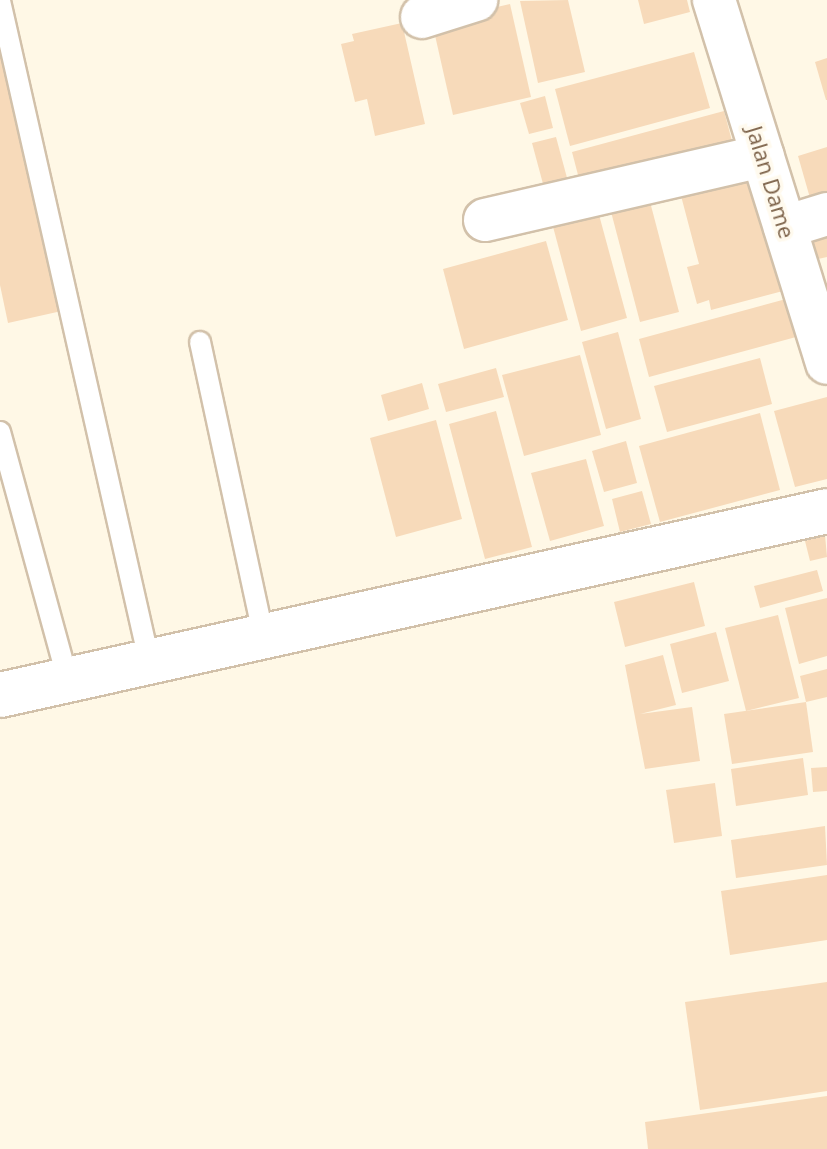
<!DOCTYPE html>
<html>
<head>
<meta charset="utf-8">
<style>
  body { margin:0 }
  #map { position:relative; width:827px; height:1149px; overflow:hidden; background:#fff8e6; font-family:"Open Sans",sans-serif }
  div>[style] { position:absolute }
  .building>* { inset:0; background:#f7daba }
  .roads { filter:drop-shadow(2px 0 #d2c1aa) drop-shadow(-2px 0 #d2c1aa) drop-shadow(0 2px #d2c1aa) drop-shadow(0 -2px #d2c1aa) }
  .lane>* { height:20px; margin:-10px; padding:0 10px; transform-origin:10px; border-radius:10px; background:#fff }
  .street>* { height:42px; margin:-21px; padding:0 21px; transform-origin:21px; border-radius:21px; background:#fff }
  .secondary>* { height:44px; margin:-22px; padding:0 22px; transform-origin:22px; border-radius:22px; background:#fff }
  span { translate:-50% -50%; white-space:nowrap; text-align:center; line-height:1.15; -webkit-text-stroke:7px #fffaee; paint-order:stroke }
  .street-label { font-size:22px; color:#7b6047 }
</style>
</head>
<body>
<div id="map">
  <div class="building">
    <div style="clip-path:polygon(568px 0,585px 72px,538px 83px,520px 1px)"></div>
    <div style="clip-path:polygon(638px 0,687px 0,690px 12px,644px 24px)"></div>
    <div style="clip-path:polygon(510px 4px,531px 97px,453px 115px,432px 22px)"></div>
    <div style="clip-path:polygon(402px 23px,425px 124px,375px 136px,367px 99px,355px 102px,341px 44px,354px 41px,352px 34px)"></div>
    <div style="clip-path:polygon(0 31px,66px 310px,8px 323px,0 285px)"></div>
    <div style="clip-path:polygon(694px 52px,710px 108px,570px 146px,555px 89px)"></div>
    <div style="clip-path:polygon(827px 58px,827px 100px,826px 100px,815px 62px)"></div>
    <div style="clip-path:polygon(545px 96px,553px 128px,529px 134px,520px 103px)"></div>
    <div style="clip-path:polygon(724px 111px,735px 152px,583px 194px,572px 152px)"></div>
    <div style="clip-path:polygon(556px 137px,570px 189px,546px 195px,532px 143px)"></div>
    <div style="clip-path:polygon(827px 147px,827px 193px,810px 198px,798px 156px)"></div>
    <div style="clip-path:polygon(752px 172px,783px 291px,711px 310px,709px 300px,697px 304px,687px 267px,699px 264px,680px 192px)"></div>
    <div style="clip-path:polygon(649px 198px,679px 312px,640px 322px,610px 208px)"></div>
    <div style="clip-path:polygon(598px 211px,627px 318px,581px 331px,552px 223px)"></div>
    <div style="clip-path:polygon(827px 226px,827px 257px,818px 259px,810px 231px)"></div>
    <div style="clip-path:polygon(546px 241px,568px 320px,464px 349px,443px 269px)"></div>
    <div style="clip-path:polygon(786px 299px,796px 337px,649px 377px,639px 339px)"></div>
    <div style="clip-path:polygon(618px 332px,641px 419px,606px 429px,582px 342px)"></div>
    <div style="clip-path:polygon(580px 355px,601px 435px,524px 456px,502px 375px)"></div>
    <div style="clip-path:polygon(760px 358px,772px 404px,667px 432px,654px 386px)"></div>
    <div style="clip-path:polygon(496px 368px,504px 397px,446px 412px,438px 384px)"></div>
    <div style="clip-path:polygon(422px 383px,429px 409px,388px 421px,381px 395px)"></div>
    <div style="clip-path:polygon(827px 397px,827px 479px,795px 487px,774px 411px)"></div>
    <div style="clip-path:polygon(496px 411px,532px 547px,485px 559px,449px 424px)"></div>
    <div style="clip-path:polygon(760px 413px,780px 490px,660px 522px,639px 446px)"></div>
    <div style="clip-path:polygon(436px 420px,462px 519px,396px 537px,370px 438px)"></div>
    <div style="clip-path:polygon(626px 441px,637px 483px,604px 492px,592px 451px)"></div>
    <div style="clip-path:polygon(586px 459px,604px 526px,550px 541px,531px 473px)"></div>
    <div style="clip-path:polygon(642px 491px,651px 524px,620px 532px,612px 499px)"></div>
    <div style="clip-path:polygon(825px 535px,827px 557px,810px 561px,805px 541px)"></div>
    <div style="clip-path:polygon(817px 570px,823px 591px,760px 608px,754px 586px)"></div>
    <div style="clip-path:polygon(694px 582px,705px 626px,625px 647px,614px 602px)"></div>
    <div style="clip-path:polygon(827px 598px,827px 656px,799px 664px,785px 608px)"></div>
    <div style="clip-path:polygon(778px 615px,799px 698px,746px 711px,725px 628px)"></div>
    <div style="clip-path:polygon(716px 632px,729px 681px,682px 693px,670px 644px)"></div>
    <div style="clip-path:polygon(663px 655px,676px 705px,640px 714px,692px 707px,700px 761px,645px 769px,625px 665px)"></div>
    <div style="clip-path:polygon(827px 669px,827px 697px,806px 702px,800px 676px)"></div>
    <div style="clip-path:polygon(806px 702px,813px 752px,732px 764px,724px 714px)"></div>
    <div style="clip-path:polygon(803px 758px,808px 795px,736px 806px,731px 769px)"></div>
    <div style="clip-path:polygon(827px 767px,827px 791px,813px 792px,811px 768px)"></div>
    <div style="clip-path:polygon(715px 783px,722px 836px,674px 843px,666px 790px)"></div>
    <div style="clip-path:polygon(825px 826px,827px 865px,736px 878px,731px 840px)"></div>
    <div style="clip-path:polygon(827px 875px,827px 940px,730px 955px,721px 891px)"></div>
    <div style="clip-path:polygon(827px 982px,827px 1091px,700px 1110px,685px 1002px)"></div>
    <div style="clip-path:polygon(827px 1096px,827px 1149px,648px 1149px,645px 1122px)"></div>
  </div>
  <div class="roads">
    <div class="lane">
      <div style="left:0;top:1px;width:676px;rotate:77.26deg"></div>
      <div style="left:200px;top:342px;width:298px;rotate:77.8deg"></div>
      <div style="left:0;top:432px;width:258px;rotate:74.7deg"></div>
    </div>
    <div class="street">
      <div style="left:714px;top:0;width:380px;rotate:72.7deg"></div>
      <div style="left:422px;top:17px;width:57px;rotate:-17.5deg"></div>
      <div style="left:485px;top:220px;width:285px;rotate:-13deg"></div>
      <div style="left:785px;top:227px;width:44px;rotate:-17.2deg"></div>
    </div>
    <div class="secondary">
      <div style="left:0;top:695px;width:847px;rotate:-12.54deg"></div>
    </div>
  </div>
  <div class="street-label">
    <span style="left:771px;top:182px;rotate:73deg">Jalan Dame</span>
  </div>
</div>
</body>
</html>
